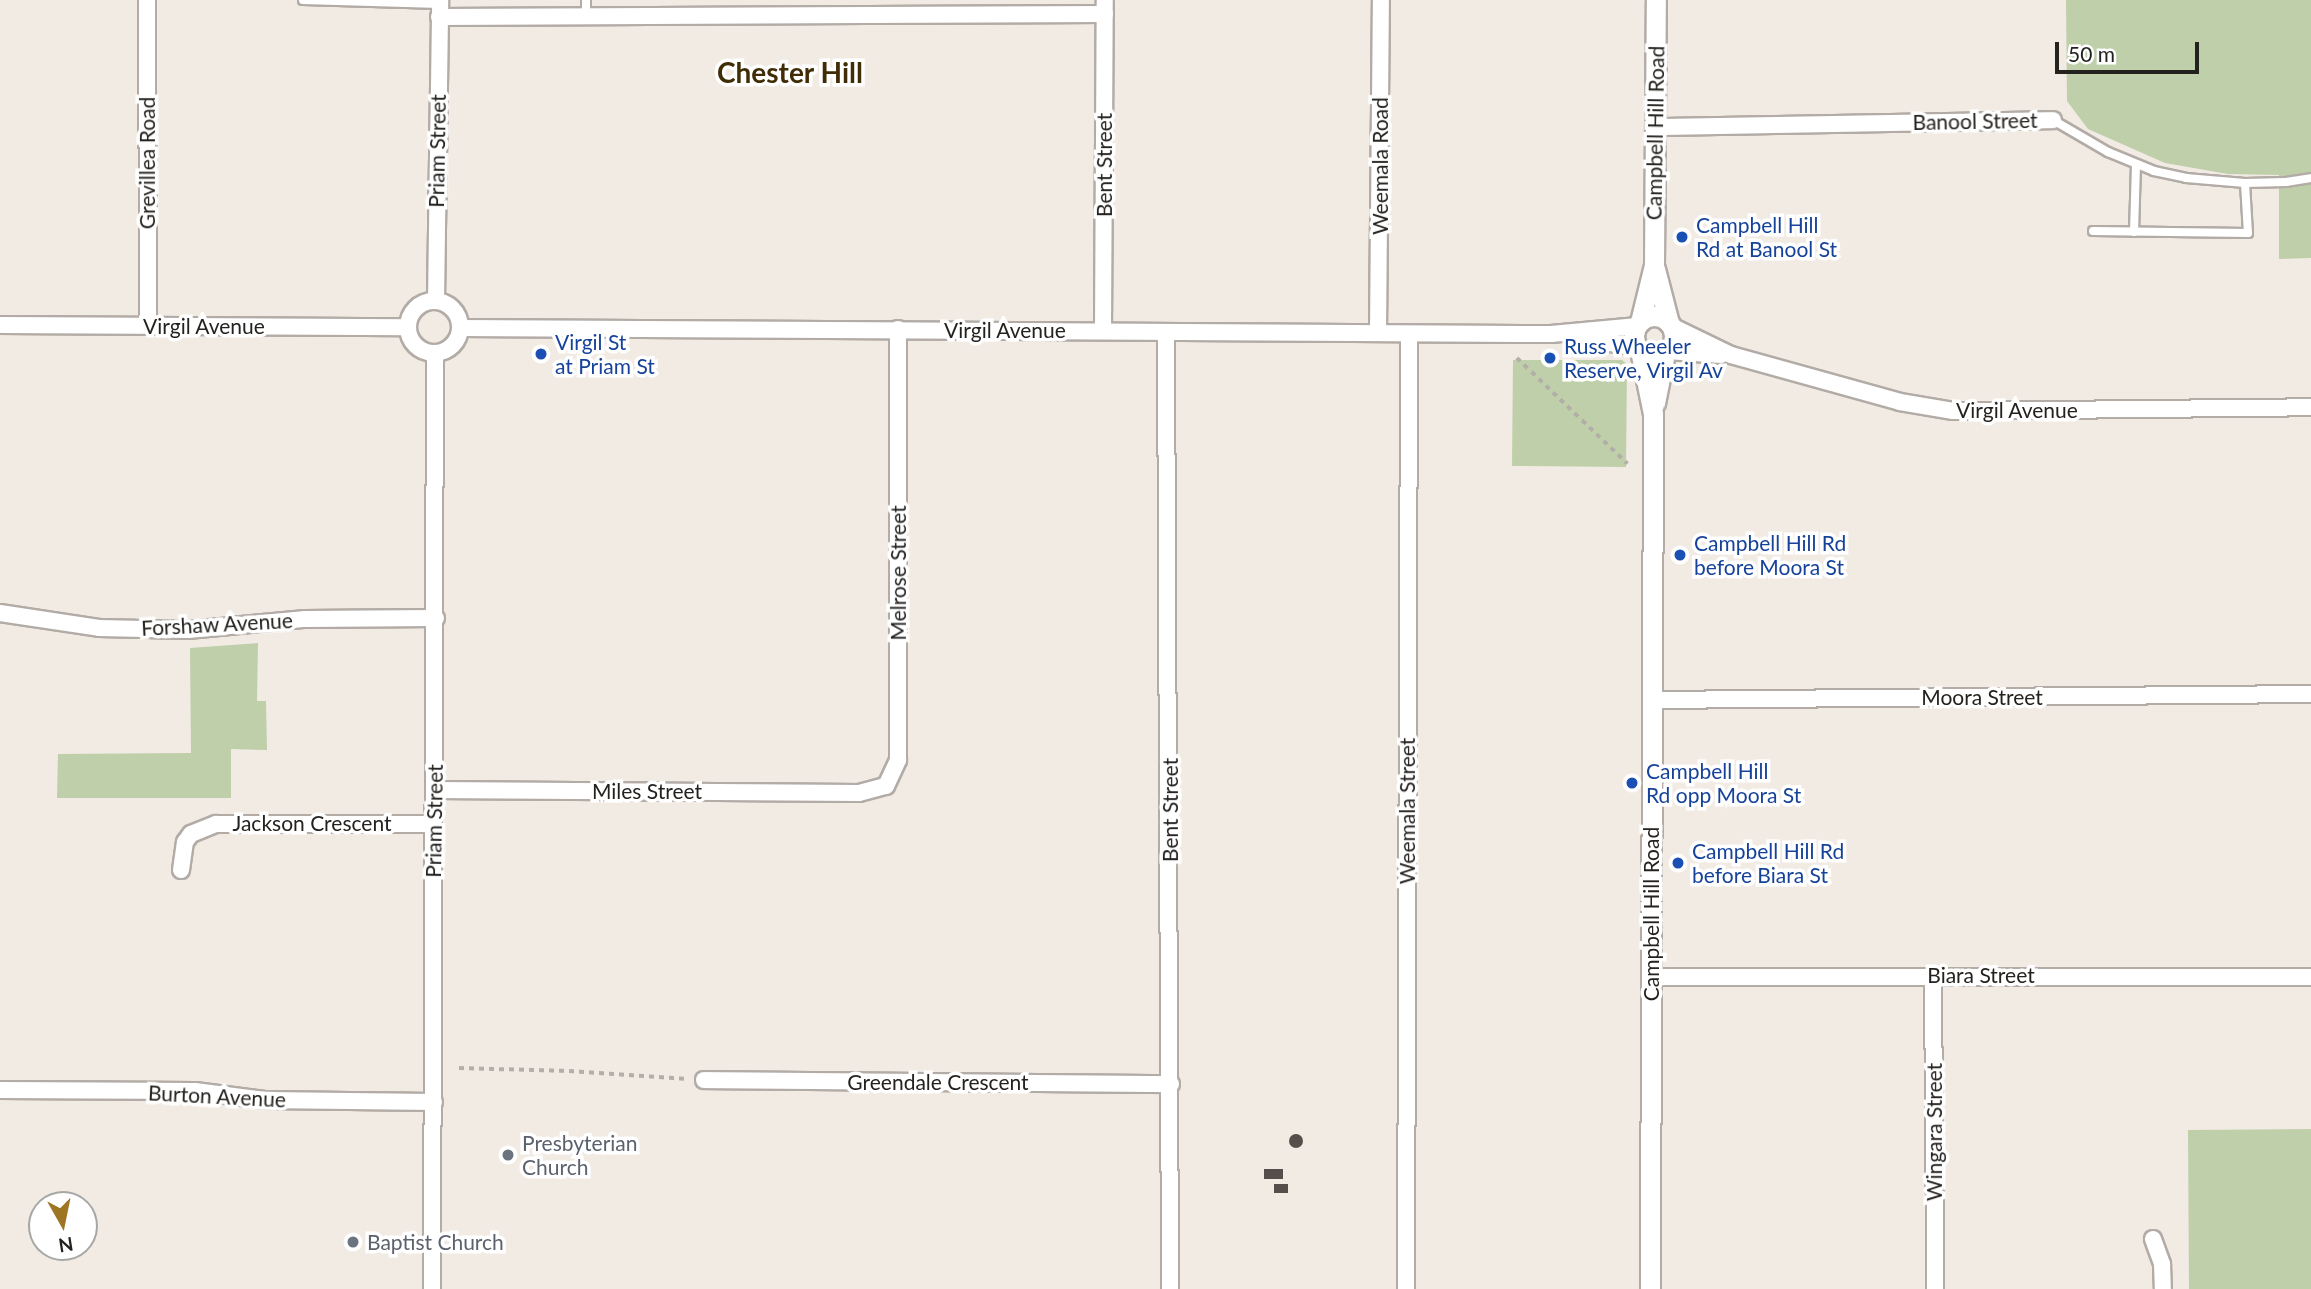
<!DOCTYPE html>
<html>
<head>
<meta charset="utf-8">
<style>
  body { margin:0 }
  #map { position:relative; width:2311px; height:1289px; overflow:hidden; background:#f1ebe4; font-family:Lato,sans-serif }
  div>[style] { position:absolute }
  .green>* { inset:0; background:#becfaa }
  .building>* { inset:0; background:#544f4a }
  .round { border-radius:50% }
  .path>* { height:3.5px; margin-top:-1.75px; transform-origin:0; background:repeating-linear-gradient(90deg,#b2aea8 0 5px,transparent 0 10px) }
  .roads { filter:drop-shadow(2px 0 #b2aba6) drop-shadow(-2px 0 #b2aba6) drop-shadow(0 2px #b2aba6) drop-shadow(0 -2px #b2aba6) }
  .service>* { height:8px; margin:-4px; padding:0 4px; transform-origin:4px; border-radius:4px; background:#fff }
  .minor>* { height:16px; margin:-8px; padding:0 8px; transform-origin:8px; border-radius:8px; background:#fff }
  .minor>.ring { margin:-8px; padding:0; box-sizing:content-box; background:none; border:16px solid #fff; border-radius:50% }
  .tertiary>* { height:19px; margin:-9.5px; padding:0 9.5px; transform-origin:9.5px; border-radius:9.5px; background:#fff }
  .tertiary>.ring { margin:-9.5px; padding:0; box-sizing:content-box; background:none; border:19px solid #fff; border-radius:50% }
  .dots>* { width:19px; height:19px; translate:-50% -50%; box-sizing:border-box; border:4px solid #fff; border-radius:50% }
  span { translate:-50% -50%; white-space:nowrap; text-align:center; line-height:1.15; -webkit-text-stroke:7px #fff; paint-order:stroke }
  .street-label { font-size:21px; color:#24221f }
  .transit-label { font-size:21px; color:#164399 }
  .left { translate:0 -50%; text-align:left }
  .worship-label { font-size:21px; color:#5b616d }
  .district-label { font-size:28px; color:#412d05; font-weight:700 }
  .north { position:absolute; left:28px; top:1191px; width:70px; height:70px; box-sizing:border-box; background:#fff; border:2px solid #a7a7a5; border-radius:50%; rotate:171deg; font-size:19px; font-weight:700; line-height:28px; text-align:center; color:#24221f }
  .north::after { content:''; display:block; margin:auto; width:24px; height:32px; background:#9e7623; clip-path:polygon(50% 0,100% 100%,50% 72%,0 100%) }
  .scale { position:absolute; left:2055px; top:42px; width:144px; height:32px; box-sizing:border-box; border:4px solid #24221f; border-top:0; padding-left:9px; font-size:21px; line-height:24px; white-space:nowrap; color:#24221f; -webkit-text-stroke:5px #fff; paint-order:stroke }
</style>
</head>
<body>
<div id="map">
  <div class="green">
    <div style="clip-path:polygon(2066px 0,2311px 0,2311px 258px,2279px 259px,2279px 175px,2228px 174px,2165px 163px,2088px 129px,2067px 101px)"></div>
    <div style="clip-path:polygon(1513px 360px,1622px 360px,1627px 364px,1626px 467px,1512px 466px)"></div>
    <div style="clip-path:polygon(258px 643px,257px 701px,266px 701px,267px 750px,231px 749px,231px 798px,57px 798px,58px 754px,191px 753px,190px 648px)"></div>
    <div style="clip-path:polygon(2311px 1129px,2311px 1289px,2189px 1289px,2188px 1130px)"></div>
  </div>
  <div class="building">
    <div class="round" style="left:1289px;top:1134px;width:14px;height:14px"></div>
    <div style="clip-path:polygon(1264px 1169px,1283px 1169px,1283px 1179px,1264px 1179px)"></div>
    <div style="clip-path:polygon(1274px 1184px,1288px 1184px,1288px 1193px,1274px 1193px)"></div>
  </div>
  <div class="path">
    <div style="left:1517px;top:358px;width:153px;rotate:43.7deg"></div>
    <div style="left:459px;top:1068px;width:110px;rotate:1.6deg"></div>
    <div style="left:569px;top:1071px;width:119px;rotate:3.8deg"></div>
  </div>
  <div class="roads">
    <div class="service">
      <div style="left:303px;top:0;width:137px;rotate:1.7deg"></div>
      <div style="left:586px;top:15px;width:15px;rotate:-90deg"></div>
      <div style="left:2053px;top:120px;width:64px;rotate:30.2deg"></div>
      <div style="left:2108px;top:152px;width:50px;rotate:22.4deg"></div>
      <div style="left:2154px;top:171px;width:33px;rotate:12deg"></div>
      <div style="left:2186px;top:178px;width:59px;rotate:4.8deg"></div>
      <div style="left:2245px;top:183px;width:50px;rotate:86.6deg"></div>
      <div style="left:2248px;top:233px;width:155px;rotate:-179.3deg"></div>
      <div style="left:2245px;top:183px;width:41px;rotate:-1.4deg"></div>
      <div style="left:2286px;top:182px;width:25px;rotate:-9deg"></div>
      <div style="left:2134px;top:232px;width:68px;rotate:-88.3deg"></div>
    </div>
    <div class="minor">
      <div style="left:147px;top:0;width:326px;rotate:89.8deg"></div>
      <div style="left:439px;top:17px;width:666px;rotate:-0.26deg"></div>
      <div style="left:1656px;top:127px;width:397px;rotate:-1deg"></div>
      <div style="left:436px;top:301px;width:301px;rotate:-89.2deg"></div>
      <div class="ring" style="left:408px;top:301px;width:36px;height:36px"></div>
      <div style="left:0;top:325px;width:408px;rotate:0.3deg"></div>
      <div style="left:1671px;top:326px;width:67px;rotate:25.8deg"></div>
      <div style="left:1731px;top:355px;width:175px;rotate:15.5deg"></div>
      <div style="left:1900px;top:402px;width:54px;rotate:9.6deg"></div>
      <div style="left:1953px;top:411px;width:358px;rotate:-0.6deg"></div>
      <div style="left:460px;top:328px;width:1091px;rotate:0.32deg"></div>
      <div style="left:1551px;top:334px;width:87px;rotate:-5.3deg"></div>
      <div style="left:1103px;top:331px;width:331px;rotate:-89.7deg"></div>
      <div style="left:1166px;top:332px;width:957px;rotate:89.76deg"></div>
      <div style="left:1378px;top:333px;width:333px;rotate:-89.5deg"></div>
      <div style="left:1577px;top:338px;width:61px;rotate:8.5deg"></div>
      <div style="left:1668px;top:351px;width:53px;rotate:4.3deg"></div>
      <div style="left:0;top:613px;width:100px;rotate:8.6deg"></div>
      <div style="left:99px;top:628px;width:89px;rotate:1.3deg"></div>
      <div style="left:188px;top:630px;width:118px;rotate:-5.4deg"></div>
      <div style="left:305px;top:619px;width:131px;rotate:-0.4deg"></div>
      <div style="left:1652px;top:700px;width:659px;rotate:-0.52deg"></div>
      <div style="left:434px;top:790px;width:425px;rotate:0.4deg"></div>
      <div style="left:859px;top:793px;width:28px;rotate:-15deg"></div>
      <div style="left:886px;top:786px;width:29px;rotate:-65deg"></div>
      <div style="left:898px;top:760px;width:431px;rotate:-90deg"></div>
      <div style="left:181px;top:870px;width:28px;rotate:-82deg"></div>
      <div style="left:185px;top:842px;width:10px;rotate:-53deg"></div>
      <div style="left:191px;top:834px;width:27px;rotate:-22deg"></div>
      <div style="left:216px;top:824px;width:216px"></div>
      <div style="left:1933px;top:975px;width:314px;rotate:89.6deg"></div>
      <div style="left:1651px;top:977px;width:660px"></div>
      <div style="left:704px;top:1080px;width:467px;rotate:0.5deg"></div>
      <div style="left:0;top:1090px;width:195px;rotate:0.3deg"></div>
      <div style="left:195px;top:1091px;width:70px;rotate:7.4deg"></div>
      <div style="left:264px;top:1100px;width:170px;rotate:0.7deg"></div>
      <div style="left:2153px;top:1239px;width:27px;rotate:70deg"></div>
      <div style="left:2162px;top:1264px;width:25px;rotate:88deg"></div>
      <div style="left:432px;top:1289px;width:936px;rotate:-89.82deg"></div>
      <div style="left:1406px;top:1289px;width:955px;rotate:-89.82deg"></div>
    </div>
    <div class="tertiary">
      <div style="left:1655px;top:269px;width:56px;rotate:75.5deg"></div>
      <div class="ring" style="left:1634px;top:316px;width:21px;height:21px"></div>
      <div style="left:1640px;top:322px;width:59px;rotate:-76.2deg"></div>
      <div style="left:1654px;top:265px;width:265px;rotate:-89.6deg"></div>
      <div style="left:1640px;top:350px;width:65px;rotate:78.5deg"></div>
      <div style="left:1653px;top:414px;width:875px;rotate:90.2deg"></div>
      <div style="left:1655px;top:403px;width:51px;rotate:-78.7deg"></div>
    </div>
  </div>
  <div class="dots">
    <div style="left:1682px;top:237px;background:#1a4fb4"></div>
    <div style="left:541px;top:354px;background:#1a4fb4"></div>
    <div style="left:1550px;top:358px;background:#1a4fb4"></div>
    <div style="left:1680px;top:555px;background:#1a4fb4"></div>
    <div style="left:1632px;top:783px;background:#1a4fb4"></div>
    <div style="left:1678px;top:863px;background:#1a4fb4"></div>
    <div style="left:508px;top:1155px;background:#6b7280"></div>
    <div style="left:353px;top:1242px;background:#6b7280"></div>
  </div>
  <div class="street-label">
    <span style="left:1975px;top:121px;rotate:-1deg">Banool Street</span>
    <span style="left:1655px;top:133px;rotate:-89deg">Campbell Hill Road</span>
    <span style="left:437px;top:151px;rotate:-89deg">Priam Street</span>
    <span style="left:147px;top:163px;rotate:-90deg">Grevillea Road</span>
    <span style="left:1104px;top:165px;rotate:-90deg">Bent Street</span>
    <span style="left:1380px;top:166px;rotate:-90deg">Weemala Road</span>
    <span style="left:204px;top:326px">Virgil Avenue</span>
    <span style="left:1005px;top:330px">Virgil Avenue</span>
    <span style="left:2017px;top:410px">Virgil Avenue</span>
    <span style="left:898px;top:573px;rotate:-90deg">Melrose Street</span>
    <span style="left:217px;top:624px;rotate:-3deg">Forshaw Avenue</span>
    <span style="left:1982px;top:697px">Moora Street</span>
    <span style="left:647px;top:791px">Miles Street</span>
    <span style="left:1170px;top:810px;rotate:-90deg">Bent Street</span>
    <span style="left:1407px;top:811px;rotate:-90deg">Weemala Street</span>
    <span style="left:434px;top:821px;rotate:-89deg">Priam Street</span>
    <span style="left:312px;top:823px">Jackson Crescent</span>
    <span style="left:1651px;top:914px;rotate:-90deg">Campbell Hill Road</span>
    <span style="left:1981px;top:975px">Biara Street</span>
    <span style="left:938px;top:1082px">Greendale Crescent</span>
    <span style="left:217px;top:1096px;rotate:3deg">Burton Avenue</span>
    <span style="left:1934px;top:1132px;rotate:-90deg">Wingara Street</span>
  </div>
  <div class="transit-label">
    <span class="left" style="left:1696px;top:237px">Campbell Hill<br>Rd at Banool St</span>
    <span class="left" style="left:555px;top:354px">Virgil St<br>at Priam St</span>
    <span class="left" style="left:1564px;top:358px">Russ Wheeler<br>Reserve, Virgil Av</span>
    <span class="left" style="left:1694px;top:555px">Campbell Hill Rd<br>before Moora St</span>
    <span class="left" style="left:1646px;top:783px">Campbell Hill<br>Rd opp Moora St</span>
    <span class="left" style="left:1692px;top:863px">Campbell Hill Rd<br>before Biara St</span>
  </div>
  <div class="worship-label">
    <span class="left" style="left:522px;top:1155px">Presbyterian<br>Church</span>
    <span class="left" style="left:367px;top:1242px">Baptist Church</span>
  </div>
  <div class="district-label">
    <span style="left:790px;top:72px">Chester Hill</span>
  </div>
  <div class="north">N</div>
  <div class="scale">50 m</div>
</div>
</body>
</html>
